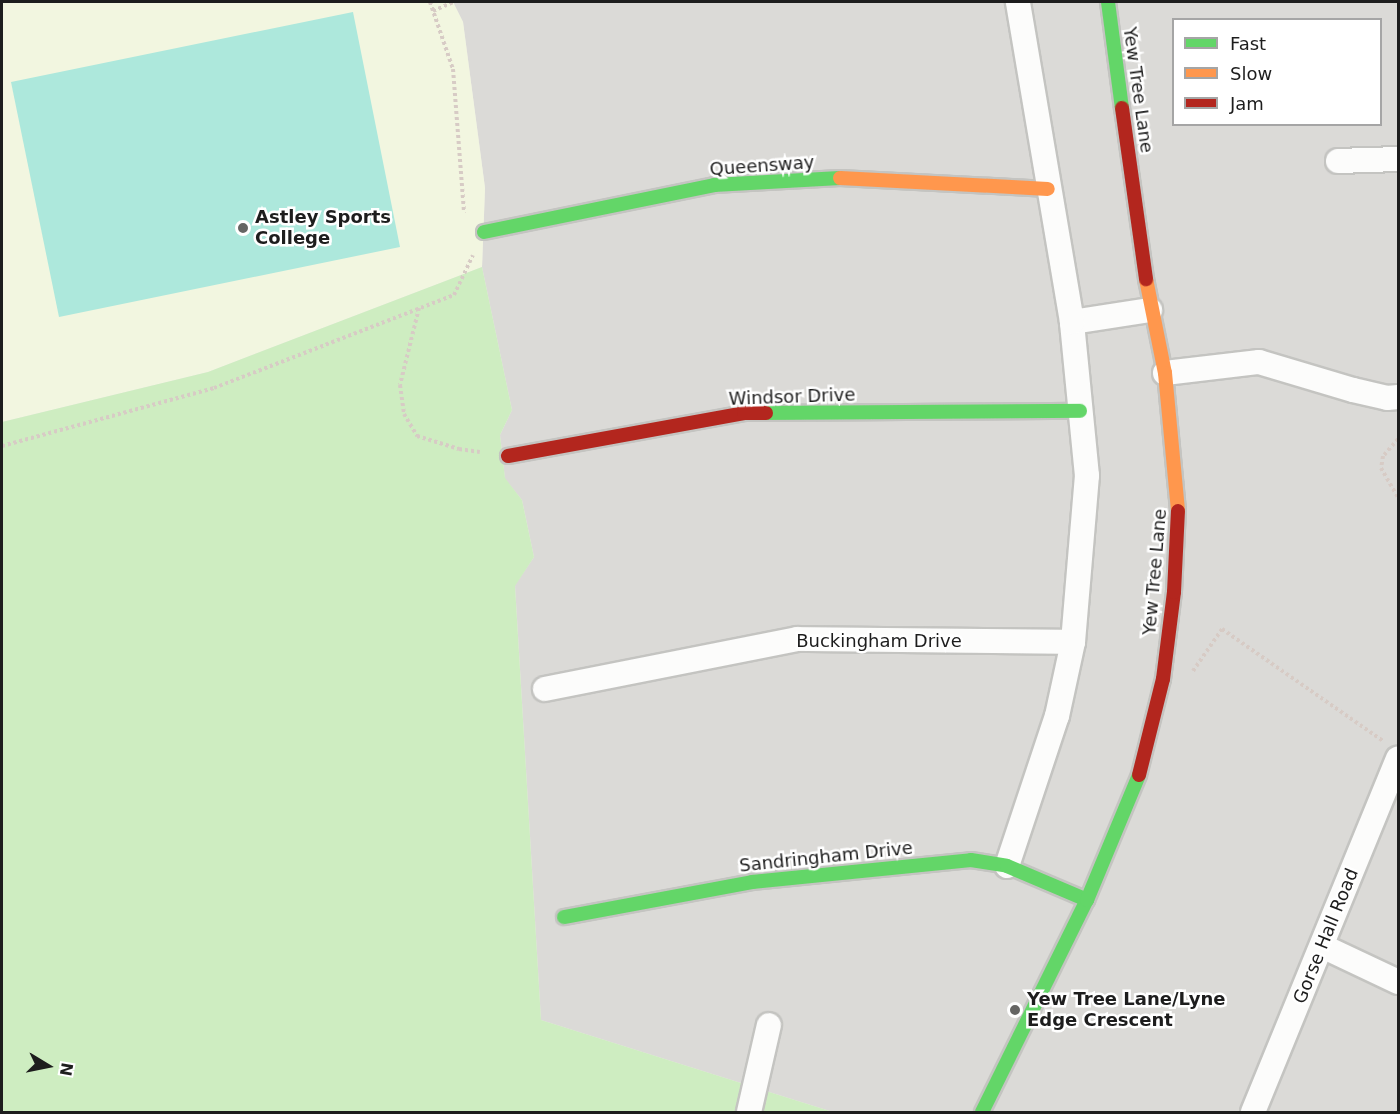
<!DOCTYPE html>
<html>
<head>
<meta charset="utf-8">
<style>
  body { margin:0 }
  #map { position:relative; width:1400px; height:1114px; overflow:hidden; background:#ecebe5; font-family:"DejaVu Sans",sans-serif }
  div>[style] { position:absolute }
  .residential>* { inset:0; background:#dbdad7 }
  .education>* { inset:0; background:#f2f6e0 }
  .grass>* { inset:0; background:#ceedc1 }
  .pitch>* { inset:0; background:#ade8dc }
  .path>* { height:4px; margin-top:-2px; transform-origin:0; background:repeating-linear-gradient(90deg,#d7cbc5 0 3px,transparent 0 6px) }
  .roads { filter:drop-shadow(2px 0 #c4c4c1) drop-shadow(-2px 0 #c4c4c1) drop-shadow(0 2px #c4c4c1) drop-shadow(0 -2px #c4c4c1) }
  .street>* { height:24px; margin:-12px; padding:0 12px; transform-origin:12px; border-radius:12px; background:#fcfcfb }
  .fast>* { height:14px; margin:-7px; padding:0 7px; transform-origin:7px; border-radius:7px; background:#63d668 }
  .slow>* { height:14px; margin:-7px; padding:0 7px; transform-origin:7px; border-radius:7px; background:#ff974d }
  .jam>* { height:14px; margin:-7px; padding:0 7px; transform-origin:7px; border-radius:7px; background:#b3261e }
  .dots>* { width:16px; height:16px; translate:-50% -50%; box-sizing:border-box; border:3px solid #fff; border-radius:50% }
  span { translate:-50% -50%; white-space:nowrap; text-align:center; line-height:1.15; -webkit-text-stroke:5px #fff; paint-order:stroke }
  .street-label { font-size:18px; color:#1d1d1d }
  .poi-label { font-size:18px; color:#1d1d1d; font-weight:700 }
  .left { translate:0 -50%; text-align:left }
  .frame { position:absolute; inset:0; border:3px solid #1d1d1d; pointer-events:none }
  .legend { position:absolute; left:1172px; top:18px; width:210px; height:108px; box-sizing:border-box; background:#fff; border:2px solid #a5a5a5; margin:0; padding:8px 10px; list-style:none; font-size:18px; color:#1d1d1d }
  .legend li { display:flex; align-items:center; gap:12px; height:30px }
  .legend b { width:30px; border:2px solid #a5a5a5 }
  .north { position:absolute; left:18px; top:1036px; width:60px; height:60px; -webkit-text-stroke:4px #fff; paint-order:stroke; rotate:100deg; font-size:16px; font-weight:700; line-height:24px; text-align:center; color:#1d1d1d }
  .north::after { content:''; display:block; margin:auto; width:21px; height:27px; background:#1d1d1d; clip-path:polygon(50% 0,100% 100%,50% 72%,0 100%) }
</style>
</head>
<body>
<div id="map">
  <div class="residential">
    <div style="clip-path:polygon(evenodd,453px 2px,1398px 2px,1398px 1112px,833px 1112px,541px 1020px,515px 585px,534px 557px,522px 500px,505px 479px,500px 435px,512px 410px,482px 267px,485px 188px,463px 22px,453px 2px,1174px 20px,1380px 20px,1380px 124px,1174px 124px,1174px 20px)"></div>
  </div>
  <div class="education">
    <div style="clip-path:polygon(2px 2px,453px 2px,463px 22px,485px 188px,482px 267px,208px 372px,2px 422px)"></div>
  </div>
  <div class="grass">
    <div style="clip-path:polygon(482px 267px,512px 410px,500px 435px,505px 478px,522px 500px,534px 557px,515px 586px,541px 1020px,833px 1112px,2px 1112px,2px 422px,208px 372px)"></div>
  </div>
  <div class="pitch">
    <div style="clip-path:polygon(353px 12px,400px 247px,59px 317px,11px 82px)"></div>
  </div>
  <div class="path">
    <div style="left:430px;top:2px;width:71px;rotate:71.1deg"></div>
    <div style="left:453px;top:69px;width:144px;rotate:85.6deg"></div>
    <div style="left:433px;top:11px;width:22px;rotate:-24deg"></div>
    <div style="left:419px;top:308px;width:79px;rotate:103.9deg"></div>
    <div style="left:400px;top:385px;width:29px;rotate:82deg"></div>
    <div style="left:404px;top:414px;width:26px;rotate:59deg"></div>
    <div style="left:417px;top:436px;width:44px;rotate:17.2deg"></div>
    <div style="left:459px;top:449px;width:21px;rotate:8deg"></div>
    <div style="left:1398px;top:439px;width:23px;rotate:131deg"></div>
    <div style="left:1383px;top:456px;width:12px;rotate:99deg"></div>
    <div style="left:1381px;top:468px;width:34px;rotate:60deg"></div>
    <div style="left:2px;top:446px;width:220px;rotate:-15.3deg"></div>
    <div style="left:214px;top:388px;width:257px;rotate:-21.2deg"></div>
    <div style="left:454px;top:295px;width:44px;rotate:-64.6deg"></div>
    <div style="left:1193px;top:671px;width:51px;rotate:-55.4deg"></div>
    <div style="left:1222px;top:629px;width:196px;rotate:34.8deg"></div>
  </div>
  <div class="roads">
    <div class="street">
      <div style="left:1338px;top:161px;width:60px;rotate:-1.9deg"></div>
      <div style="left:1072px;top:322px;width:79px;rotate:-8.7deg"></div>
      <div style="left:1165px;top:373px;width:95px;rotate:-6.7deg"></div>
      <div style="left:1259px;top:362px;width:98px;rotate:16.6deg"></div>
      <div style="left:1353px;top:390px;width:35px;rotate:13deg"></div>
      <div style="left:1387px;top:398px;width:11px;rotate:-5deg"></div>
      <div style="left:545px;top:689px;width:257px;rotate:-11.2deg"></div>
      <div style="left:797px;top:639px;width:276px;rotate:0.6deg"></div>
      <div style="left:1007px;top:866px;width:158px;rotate:-71.6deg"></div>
      <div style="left:1057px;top:716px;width:76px;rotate:-77.8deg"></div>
      <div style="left:1073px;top:642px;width:167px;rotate:-85.2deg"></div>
      <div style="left:1087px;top:476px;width:155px;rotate:-95.6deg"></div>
      <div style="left:1072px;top:322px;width:325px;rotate:-99.6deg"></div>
      <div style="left:1322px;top:946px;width:84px;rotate:25.3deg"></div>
      <div style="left:749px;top:1112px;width:89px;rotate:-77.1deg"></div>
      <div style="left:1253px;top:1112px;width:382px;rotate:-67.7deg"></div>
    </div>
    <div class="fast">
      <div style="left:1108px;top:2px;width:107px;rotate:82.5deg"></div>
      <div style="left:484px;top:232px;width:235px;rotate:-11.5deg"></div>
      <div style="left:714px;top:185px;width:126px;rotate:-3.2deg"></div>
      <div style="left:766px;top:413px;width:314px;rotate:-0.4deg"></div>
      <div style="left:564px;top:917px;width:191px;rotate:-10.5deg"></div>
      <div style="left:752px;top:882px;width:220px;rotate:-5.7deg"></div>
      <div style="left:971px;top:860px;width:36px;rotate:9deg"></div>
      <div style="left:1007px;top:866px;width:87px;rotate:23deg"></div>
      <div style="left:982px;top:1112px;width:237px;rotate:-63.7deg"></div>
      <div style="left:1087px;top:900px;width:135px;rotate:-67.4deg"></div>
    </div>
    <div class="slow">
      <div style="left:840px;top:178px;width:208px;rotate:3deg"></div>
      <div style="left:1146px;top:279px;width:96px;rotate:78.6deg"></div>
      <div style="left:1165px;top:373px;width:139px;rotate:84.6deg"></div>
    </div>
    <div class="jam">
      <div style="left:1122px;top:108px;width:173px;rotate:82deg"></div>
      <div style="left:508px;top:456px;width:240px;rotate:-10.3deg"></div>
      <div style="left:744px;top:413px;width:22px"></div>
      <div style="left:1139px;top:775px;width:99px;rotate:-76deg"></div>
      <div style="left:1163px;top:679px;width:88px;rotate:-82.8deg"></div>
      <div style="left:1174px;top:592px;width:81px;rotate:-87.2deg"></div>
    </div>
  </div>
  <div class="dots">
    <div style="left:243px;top:228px;background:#656563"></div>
    <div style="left:1015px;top:1010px;background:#656563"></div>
  </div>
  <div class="street-label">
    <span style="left:1138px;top:90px;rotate:82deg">Yew Tree Lane</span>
    <span style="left:762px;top:166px;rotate:-4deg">Queensway</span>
    <span style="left:792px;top:397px;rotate:-2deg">Windsor Drive</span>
    <span style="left:1155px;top:572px;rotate:-85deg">Yew Tree Lane</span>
    <span style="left:879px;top:641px">Buckingham Drive</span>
    <span style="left:826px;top:857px;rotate:-6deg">Sandringham Drive</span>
    <span style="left:1326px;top:936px;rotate:-68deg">Gorse Hall Road</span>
  </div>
  <div class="poi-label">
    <span class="left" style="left:255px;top:228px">Astley Sports<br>College</span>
    <span class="left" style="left:1027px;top:1010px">Yew Tree Lane/Lyne<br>Edge Crescent</span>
  </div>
  <div class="frame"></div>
  <ul class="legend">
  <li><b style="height:8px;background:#63d668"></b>Fast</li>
  <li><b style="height:8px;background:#ff974d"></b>Slow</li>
  <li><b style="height:8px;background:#b3261e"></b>Jam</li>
  </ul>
  <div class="north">N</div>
</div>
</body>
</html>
